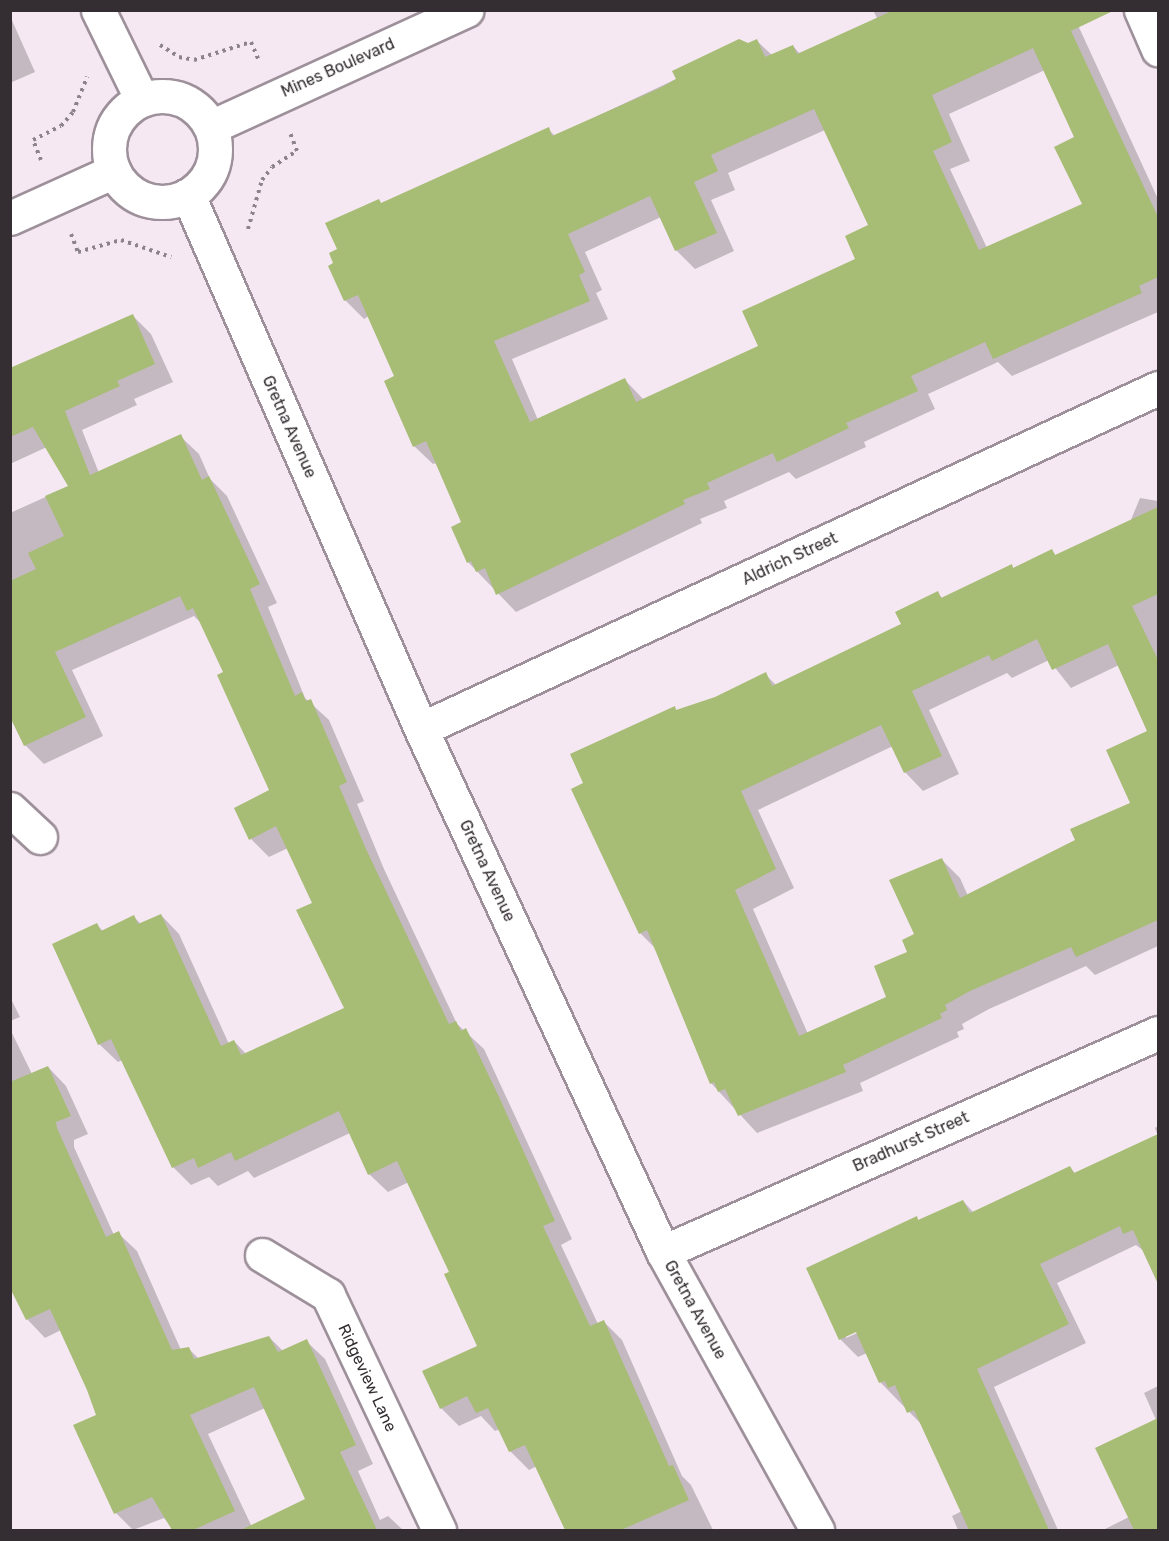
<!DOCTYPE html>
<html>
<head>
<meta charset="utf-8">
<style>
  body { margin:0 }
  #map { position:relative; width:1169px; height:1541px; overflow:hidden; background:#f5e8f2; font-family:Rubik,sans-serif }
  div>[style] { position:absolute }
  .shadow>* { inset:0; background:#0003 }
  .building>* { inset:0; background:#a7bc74 }
  .path>* { height:4px; margin-top:-2px; transform-origin:0; background:repeating-linear-gradient(90deg,#8d848b 0 3px,transparent 0 7.5px) }
  .roads { filter:drop-shadow(2px 0 #9d909a) drop-shadow(-2px 0 #9d909a) drop-shadow(0 2px #9d909a) drop-shadow(0 -2px #9d909a) }
  .minor>* { height:33px; margin:-16.5px; padding:0 16.5px; transform-origin:16.5px; border-radius:16.5px; background:#fff }
  .tertiary>* { height:33px; margin:-16.5px; padding:0 16.5px; transform-origin:16.5px; border-radius:16.5px; background:#fff }
  .tertiary>.ring { margin:-16.5px; padding:0; box-sizing:content-box; background:none; border:33px solid #fff; border-radius:50% }
  span { translate:-50% -50%; white-space:nowrap; text-align:center; line-height:1.15; -webkit-text-stroke:6px #fff; paint-order:stroke }
  .street-label { font-size:16px; color:#342e32 }
  .frame { position:absolute; inset:0; border:12px solid #342e32; pointer-events:none }
</style>
</head>
<body>
<div id="map">
  <div class="shadow">
    <div style="clip-path:polygon(evenodd,873px 10px,1071px 10px,1158px 199px,1158px 312px,1012px 376px,998px 362px,928px 394px,935px 409px,864px 442px,866px 447px,796px 479px,789px 472px,724px 501px,727px 508px,700px 519px,702px 523px,516px 612px,468px 562px,463px 523px,437px 463px,433px 464px,414px 446px,396px 377px,369px 316px,364px 319px,345px 300px,335px 263px,339px 250px,382px 204px,548px 129px,555px 136px,757px 41px,772px 55px,793px 46px,801px 55px,878px 20px,873px 10px,1045px 70px,1076px 138px,1084px 204px,987px 248px,950px 169px,970px 161px,949px 114px,1045px 70px,873px 10px,825px 130px,870px 226px,857px 260px,760px 347px,644px 400px,625px 380px,538px 420px,512px 359px,608px 319px,596px 293px,602px 290px,585px 252px,661px 217px,676px 250px,695px 269px,734px 251px,711px 200px,735px 190px,728px 173px,825px 130px)"></div>
    <div style="clip-path:polygon(10px 16px,35px 72px,10px 83px)"></div>
    <div style="clip-path:polygon(132px 315px,151px 334px,173px 382px,134px 399px,137px 405px,82px 430px,99px 473px,180px 436px,199px 454px,210px 479px,227px 496px,277px 603px,268px 607px,305px 698px,329px 720px,364px 801px,357px 804px,384px 869px,457px 1024px,484px 1049px,572px 1239px,561px 1245px,598px 1324px,604px 1322px,622px 1340px,682px 1476px,691px 1485px,713px 1530px,567px 1530px,537px 1466px,529px 1470px,510px 1451px,500px 1429px,495px 1431px,481px 1416px,459px 1426px,441px 1408px,479px 1346px,451px 1272px,409px 1182px,388px 1192px,369px 1174px,350px 1133px,254px 1178px,248px 1171px,218px 1186px,209px 1177px,191px 1185px,173px 1167px,122px 1060px,118px 1062px,99px 1044px,97px 925px,103px 931px,134px 917px,141px 924px,161px 915px,179px 934px,229px 1044px,234px 1041px,246px 1054px,346px 1008px,314px 904px,288px 848px,269px 857px,251px 839px,271px 790px,225px 673px,203px 625px,194px 616px,72px 670px,103px 736px,44px 764px,25px 745px,10px 716px,10px 513px,70px 486px,47px 447px,10px 464px,10px 371px)"></div>
    <div style="clip-path:polygon(evenodd,1140px 498px,1158px 501px,1158px 946px,1095px 975px,1086px 966px,989px 1009px,962px 1024px,964px 1029px,957px 1032px,959px 1037px,860px 1083px,863px 1091px,757px 1133px,711px 1083px,657px 950px,640px 933px,585px 784px,674px 708px,677px 711px,715px 698px,765px 674px,776px 685px,903px 625px,938px 593px,943px 599px,1011px 566px,1014px 569px,1052px 551px,1056px 556px,1130px 522px,1140px 498px,1049px 660px,1071px 688px,1119px 665px,1148px 733px,1132px 803px,1077px 841px,968px 896px,960px 878px,941px 859px,916px 935px,888px 998px,808px 1034px,753px 909px,794px 888px,758px 810px,893px 746px,905px 772px,923px 791px,959px 774px,929px 710px,1007px 673px,1012px 678px,1049px 660px)"></div>
    <div style="clip-path:polygon(10px 997px,20px 1017px,10px 1021px)"></div>
    <div style="clip-path:polygon(evenodd,10px 1029px,32px 1074px,48px 1067px,66px 1086px,88px 1134px,74px 1140px,74px 1147px,114px 1235px,118px 1233px,137px 1251px,181px 1350px,188px 1348px,199px 1359px,269px 1337px,283px 1351px,306px 1341px,325px 1359px,373px 1464px,358px 1471px,380px 1520px,388px 1516px,403px 1530px,174px 1530px,164px 1518px,133px 1530px,116px 1513px,75px 1426px,98px 1416px,89px 1390px,61px 1330px,45px 1338px,27px 1319px,10px 1196px,10px 1029px,265px 1408px,307px 1500px,252px 1527px,208px 1434px,265px 1408px)"></div>
    <div style="clip-path:polygon(evenodd,1158px 1126px,1158px 1262px,1136px 1245px,1057px 1283px,1086px 1343px,994px 1387px,1058px 1530px,958px 1530px,952px 1516px,962px 1511px,924px 1427px,881px 1383px,867px 1353px,858px 1357px,840px 1339px,917px 1218px,919px 1221px,963px 1201px,974px 1213px,1070px 1168px,1076px 1174px,1158px 1136px,1155px 1128px,1158px 1126px,862px 1328px,864px 1330px,846px 1338px,846px 1335px,862px 1328px)"></div>
    <div style="clip-path:polygon(1158px 1386px,1158px 1530px,1103px 1530px,1129px 1517px,1156px 1420px,1144px 1393px)"></div>
  </div>
  <div class="building">
    <div style="clip-path:polygon(evenodd,894px 10px,1115px 10px,1071px 31px,1158px 217px,1158px 277px,1139px 286px,1142px 293px,993px 359px,985px 342px,911px 376px,918px 391px,846px 423px,849px 428px,777px 462px,773px 453px,707px 483px,710px 489px,683px 500px,685px 504px,496px 595px,485px 568px,476px 572px,471px 561px,467px 563px,451px 527px,461px 522px,426px 441px,413px 447px,384px 381px,394px 376px,358px 295px,344px 301px,328px 266px,333px 263px,329px 253px,337px 249px,325px 223px,379px 199px,381px 203px,549px 127px,552px 136px,660px 88px,676px 79px,672px 71px,739px 39px,748px 43px,757px 39px,765px 57px,793px 45px,797px 54px,894px 10px,1033px 48px,1074px 137px,1054px 147px,1082px 204px,979px 250px,933px 151px,952px 142px,932px 95px,1033px 48px,894px 10px,814px 109px,868px 225px,845px 236px,855px 259px,742px 311px,758px 346px,636px 402px,625px 378px,530px 422px,494px 341px,590px 301px,579px 275px,585px 272px,568px 234px,650px 196px,675px 251px,717px 233px,694px 182px,718px 171px,711px 155px,814px 109px)"></div>
    <div style="clip-path:polygon(133px 314px,155px 364px,117px 381px,120px 386px,65px 411px,90px 475px,181px 434px,202px 480px,209px 476px,260px 584px,250px 589px,295px 696px,302px 692px,306px 701px,311px 699px,347px 782px,339px 786px,366px 849px,449px 1024px,456px 1021px,461px 1031px,466px 1028px,500px 1099px,555px 1221px,543px 1226px,590px 1326px,604px 1320px,669px 1466px,673px 1465px,689px 1500px,621px 1530px,565px 1530px,525px 1445px,509px 1452px,488px 1408px,476px 1413px,467px 1396px,440px 1409px,422px 1371px,477px 1346px,444px 1274px,449px 1272px,397px 1161px,368px 1175px,339px 1111px,235px 1161px,231px 1152px,198px 1168px,194px 1158px,172px 1168px,111px 1039px,98px 1045px,52px 944px,97px 923px,101px 931px,134px 915px,138px 924px,161px 914px,221px 1046px,234px 1040px,241px 1055px,344px 1008px,296px 910px,312px 903px,276px 826px,249px 840px,234px 808px,269px 790px,217px 675px,223px 672px,193px 608px,187px 611px,180px 596px,55px 652px,86px 717px,24px 746px,10px 717px,10px 581px,36px 569px,28px 553px,64px 536px,45px 496px,68px 486px,33px 427px,10px 437px,10px 368px)"></div>
    <div style="clip-path:polygon(evenodd,1158px 507px,1158px 594px,1132px 606px,1158px 660px,1158px 920px,1076px 957px,1071px 947px,970px 991px,945px 1005px,947px 1010px,940px 1014px,942px 1018px,843px 1065px,846px 1072px,738px 1116px,725px 1089px,718px 1092px,714px 1082px,710px 1084px,647px 930px,639px 934px,591px 832px,571px 789px,583px 783px,570px 754px,675px 706px,676px 710px,715px 697px,766px 672px,772px 686px,901px 624px,895px 612px,938px 591px,941px 598px,1012px 564px,1013px 568px,1052px 549px,1055px 555px,1158px 507px,1037px 639px,1052px 670px,1108px 644px,1147px 731px,1106px 750px,1130px 803px,1070px 829px,1075px 840px,960px 898px,942px 858px,889px 880px,914px 934px,902px 940px,907px 952px,874px 966px,886px 997px,799px 1036px,735px 890px,776px 869px,741px 791px,881px 725px,904px 773px,942px 756px,912px 691px,989px 655px,992px 661px,1037px 639px)"></div>
    <div style="clip-path:polygon(48px 1066px,71px 1116px,56px 1122px,57px 1128px,106px 1237px,119px 1231px,172px 1350px,189px 1347px,194px 1359px,269px 1336px,278px 1352px,307px 1339px,356px 1445px,340px 1452px,377px 1530px,241px 1530px,305px 1499px,254px 1387px,190px 1415px,235px 1511px,193px 1530px,172px 1530px,152px 1497px,114px 1514px,73px 1425px,96px 1415px,87px 1390px,50px 1309px,26px 1320px,10px 1288px,10px 1082px)"></div>
    <div style="clip-path:polygon(1158px 1134px,1158px 1284px,1133px 1230px,1123px 1234px,1120px 1226px,1040px 1264px,1069px 1324px,977px 1369px,1049px 1530px,969px 1530px,914px 1410px,907px 1413px,895px 1385px,888px 1388px,885px 1381px,879px 1383px,856px 1332px,839px 1340px,806px 1268px,917px 1216px,918px 1220px,963px 1200px,970px 1213px,1070px 1166px,1074px 1173px)"></div>
    <div style="clip-path:polygon(1158px 1418px,1158px 1530px,1134px 1530px,1095px 1448px)"></div>
  </div>
  <div class="path">
    <div style="left:160px;top:45px;width:22px;rotate:32deg"></div>
    <div style="left:179px;top:57px;width:15px;rotate:11deg"></div>
    <div style="left:194px;top:60px;width:60px;rotate:-17.5deg"></div>
    <div style="left:251px;top:42px;width:21px;rotate:67deg"></div>
    <div style="left:41px;top:160px;width:22px;rotate:-112deg"></div>
    <div style="left:33px;top:140px;width:31px;rotate:-27deg"></div>
    <div style="left:61px;top:126px;width:18px;rotate:-49deg"></div>
    <div style="left:73px;top:112px;width:38px;rotate:-68deg"></div>
    <div style="left:248px;top:229px;width:51px;rotate:-74.1deg"></div>
    <div style="left:262px;top:180px;width:16px;rotate:-52deg"></div>
    <div style="left:272px;top:167px;width:30px;rotate:-33deg"></div>
    <div style="left:297px;top:151px;width:19px;rotate:-111deg"></div>
    <div style="left:71px;top:234px;width:19px;rotate:69deg"></div>
    <div style="left:78px;top:252px;width:45px;rotate:-15.6deg"></div>
    <div style="left:121px;top:240px;width:53px;rotate:18.8deg"></div>
  </div>
  <div class="roads">
    <div class="minor">
      <div style="left:98px;top:10px;width:100px;rotate:63.9deg"></div>
      <div style="left:1141px;top:10px;width:43px;rotate:66.4deg"></div>
      <div style="left:188px;top:195px;width:583px;rotate:66.43deg"></div>
      <div style="left:421px;top:729px;width:576px;rotate:65.17deg"></div>
      <div style="left:663px;top:1252px;width:318px;rotate:61deg"></div>
      <div style="left:421px;top:729px;width:812px;rotate:-24.83deg"></div>
      <div style="left:10px;top:809px;width:41px;rotate:43deg"></div>
      <div style="left:663px;top:1252px;width:541px;rotate:-23.87deg"></div>
      <div style="left:262px;top:1255px;width:77px;rotate:31.2deg"></div>
      <div style="left:328px;top:1295px;width:260px;rotate:64.7deg"></div>
    </div>
    <div class="tertiary">
      <div class="ring" style="left:109px;top:96px;width:73px;height:73px"></div>
      <div style="left:211px;top:127px;width:281px;rotate:-24.6deg"></div>
      <div style="left:10px;top:218px;width:114px;rotate:-24.3deg"></div>
    </div>
  </div>
  <div class="street-label">
    <span style="left:338px;top:68px;rotate:-24deg">Mines Boulevard</span>
    <span style="left:289px;top:427px;rotate:66deg">Gretna Avenue</span>
    <span style="left:790px;top:559px;rotate:-25deg">Aldrich Street</span>
    <span style="left:487px;top:871px;rotate:65deg">Gretna Avenue</span>
    <span style="left:911px;top:1142px;rotate:-24deg">Bradhurst Street</span>
    <span style="left:695px;top:1310px;rotate:61deg">Gretna Avenue</span>
    <span style="left:367px;top:1378px;rotate:65deg">Ridgeview Lane</span>
  </div>
  <div class="frame"></div>
</div>
</body>
</html>
